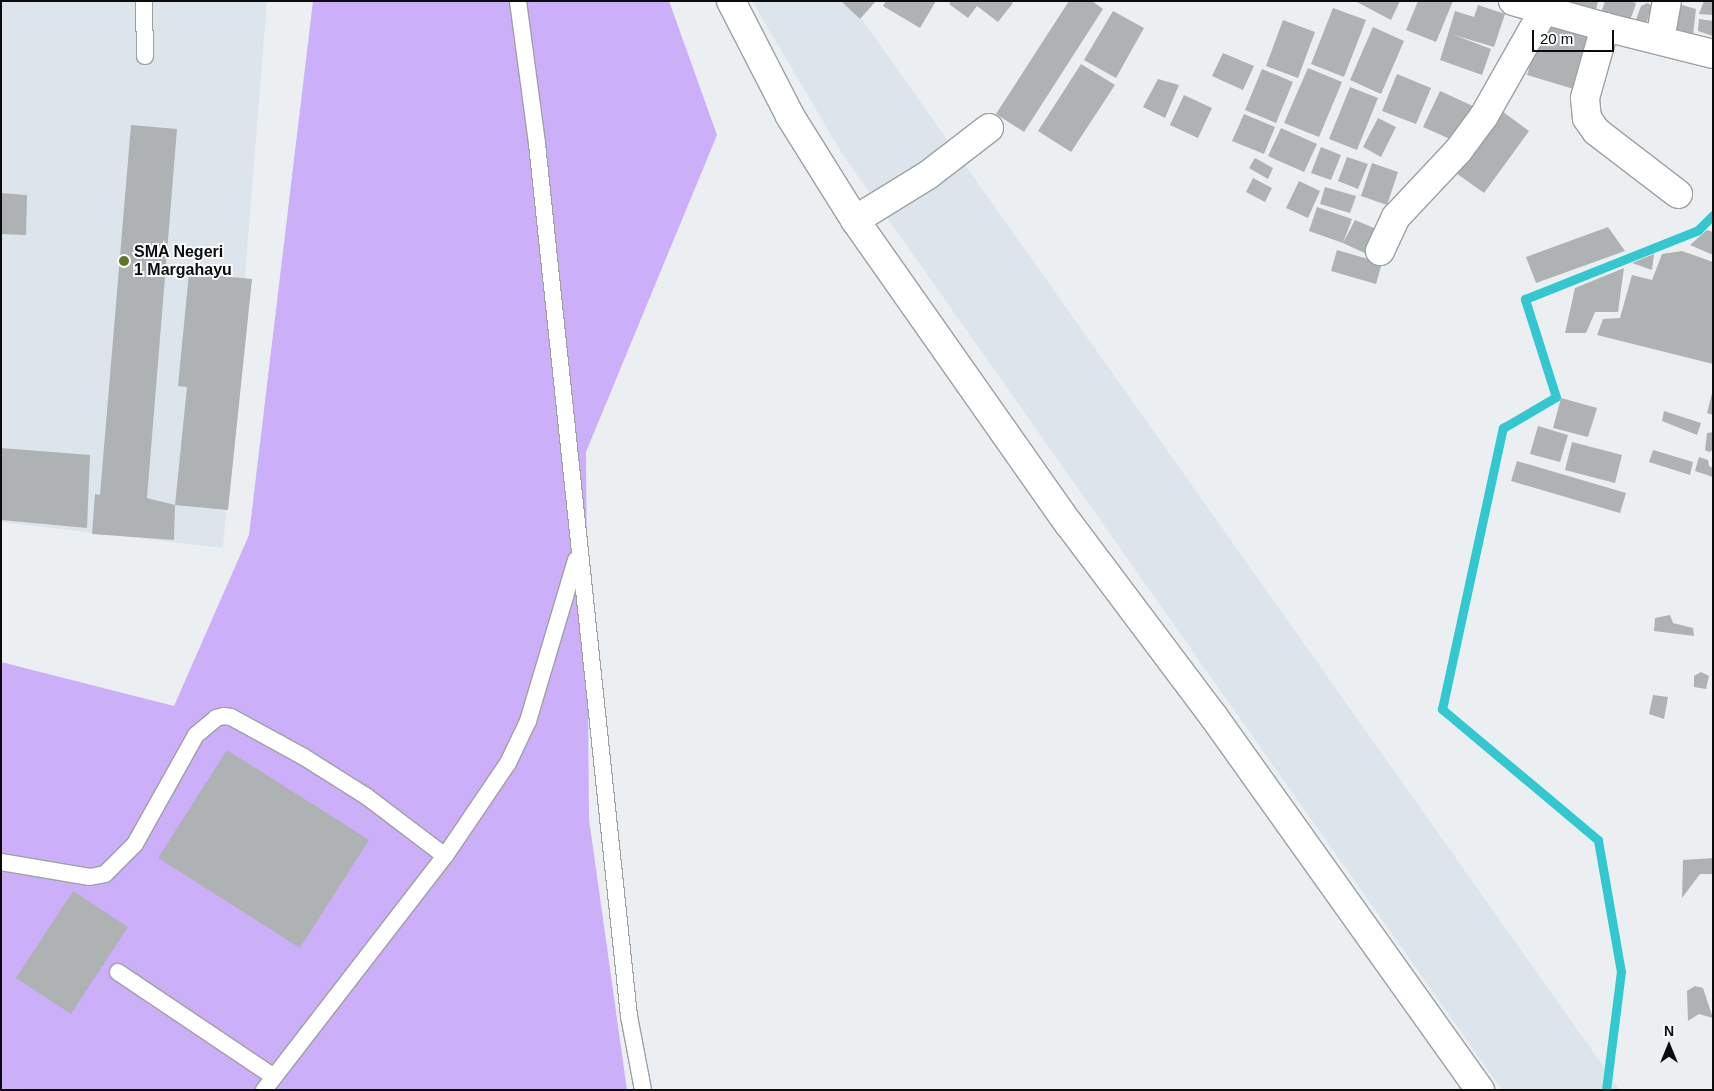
<!DOCTYPE html>
<html>
<head>
<meta charset="utf-8">
<style>
  body { margin:0 }
  #map { position:relative; width:1714px; height:1091px; overflow:hidden; background:#eceff2; font-family:Helvetica,sans-serif }
  div>[style] { position:absolute }
  .built>* { inset:0; background:#dce4ec }
  .green>* { inset:0; background:#ccaff9 }
  .stream>* { height:9px; margin:-4.5px; padding:0 4.5px; transform-origin:4.5px; border-radius:4.5px; background:#33c7d0 }
  .building>* { inset:0; background:#aeb2b3 }
  .roads { filter:drop-shadow(1px 0 #9ea0a3) drop-shadow(-1px 0 #9ea0a3) drop-shadow(0 1px #9ea0a3) drop-shadow(0 -1px #9ea0a3) }
  .lane>* { height:16px; margin:-8px; padding:0 8px; transform-origin:8px; border-radius:8px; background:#fff }
  .street>* { height:28px; margin:-14px; padding:0 14px; transform-origin:14px; border-radius:14px; background:#fff }
  .dots>* { width:14px; height:14px; translate:-50% -50%; box-sizing:border-box; border:2px solid #fafcfe; border-radius:50% }
  span { translate:-50% -50%; white-space:nowrap; text-align:center; line-height:1.15; -webkit-text-stroke:4px #fafcfe; paint-order:stroke }
  .poi-label { font-size:16px; color:#0b0b0c; font-weight:700 }
  .left { translate:0 -50%; text-align:left }
  .frame { position:absolute; inset:0; border:2px solid #0b0b0c; pointer-events:none }
  .north { position:absolute; left:1644px; top:1021px; width:50px; height:50px; -webkit-text-stroke:4px #fafcfe; paint-order:stroke; rotate:0deg; font-size:14px; font-weight:700; line-height:20px; text-align:center; color:#0b0b0c }
  .north::after { content:''; display:block; margin:auto; width:18px; height:22px; background:#0b0b0c; clip-path:polygon(50% 0,100% 100%,50% 72%,0 100%) }
  .scale { position:absolute; left:1532px; top:30px; width:82px; height:22px; box-sizing:border-box; border:2px solid #0b0b0c; border-top:0; padding-left:6px; font-size:15px; line-height:18px; white-space:nowrap; color:#0b0b0c; -webkit-text-stroke:4px #fafcfe; paint-order:stroke }
</style>
</head>
<body>
<div id="map">
  <div class="built">
    <div style="clip-path:polygon(1px 1px,267px 1px,223px 548px,1px 522px)"></div>
    <div style="clip-path:polygon(752px 1px,849px 1px,1620px 1090px,1502px 1090px,843px 155px)"></div>
  </div>
  <div class="green">
    <div style="clip-path:polygon(313px 1px,669px 1px,717px 135px,586px 452px,589px 819px,627px 1090px,1px 1090px,1px 662px,174px 706px,249px 535px)"></div>
  </div>
  <div class="stream">
    <div style="left:1606px;top:1090px;width:119px;rotate:-82.8deg"></div>
    <div style="left:1621px;top:972px;width:134px;rotate:-99.9deg"></div>
    <div style="left:1598px;top:840px;width:204px;rotate:-140deg"></div>
    <div style="left:1442px;top:709px;width:288px;rotate:-77.8deg"></div>
    <div style="left:1503px;top:428px;width:61px;rotate:-30.3deg"></div>
    <div style="left:1556px;top:397px;width:103px;rotate:-107.6deg"></div>
    <div style="left:1525px;top:299px;width:186px;rotate:-21.7deg"></div>
    <div style="left:1698px;top:230px;width:21px;rotate:-45deg"></div>
  </div>
  <div class="building">
    <div style="clip-path:polygon(876px 1px,860px 19px,843px 3px,844px 1px)"></div>
    <div style="clip-path:polygon(886px 1px,936px 1px,920px 28px,883px 6px)"></div>
    <div style="clip-path:polygon(951px 1px,1010px 1px,1013px 3px,998px 22px,977px 6px,968px 18px,949px 4px)"></div>
    <div style="clip-path:polygon(1069px 1px,1092px 1px,1103px 9px,1024px 132px,996px 114px)"></div>
    <div style="clip-path:polygon(1355px 1px,1400px 1px,1391px 20px)"></div>
    <div style="clip-path:polygon(1418px 1px,1453px 1px,1436px 42px,1406px 30px)"></div>
    <div style="clip-path:polygon(1531px 1px,1598px 1px,1594px 19px)"></div>
    <div style="clip-path:polygon(1605px 1px,1633px 1px,1636px 4px,1629px 23px,1599px 19px)"></div>
    <div style="clip-path:polygon(1704px 1px,1713px 1px,1713px 15px,1699px 14px)"></div>
    <div style="clip-path:polygon(1647px 3px,1652px 5px,1645px 28px,1634px 25px,1641px 6px)"></div>
    <div style="clip-path:polygon(1675px 3px,1696px 9px,1693px 35px,1666px 36px)"></div>
    <div style="clip-path:polygon(1478px 5px,1505px 14px,1494px 47px,1454px 35px,1491px 49px,1482px 75px,1440px 60px,1455px 11px,1474px 17px)"></div>
    <div style="clip-path:polygon(1333px 8px,1366px 20px,1344px 77px,1311px 64px)"></div>
    <div style="clip-path:polygon(1113px 11px,1144px 28px,1116px 78px,1084px 60px)"></div>
    <div style="clip-path:polygon(1699px 19px,1713px 21px,1713px 36px,1698px 31px)"></div>
    <div style="clip-path:polygon(1283px 20px,1315px 32px,1298px 78px,1266px 66px)"></div>
    <div style="clip-path:polygon(1542px 24px,1592px 38px,1577px 90px,1527px 75px)"></div>
    <div style="clip-path:polygon(1373px 27px,1404px 41px,1381px 94px,1350px 80px)"></div>
    <div style="clip-path:polygon(1223px 53px,1254px 66px,1243px 90px,1212px 76px)"></div>
    <div style="clip-path:polygon(1081px 64px,1115px 85px,1071px 152px,1038px 131px)"></div>
    <div style="clip-path:polygon(1308px 68px,1342px 82px,1319px 137px,1284px 123px)"></div>
    <div style="clip-path:polygon(1262px 69px,1293px 82px,1276px 123px,1245px 110px)"></div>
    <div style="clip-path:polygon(1397px 74px,1431px 88px,1416px 124px,1382px 111px)"></div>
    <div style="clip-path:polygon(1158px 79px,1179px 85px,1165px 118px,1143px 107px)"></div>
    <div style="clip-path:polygon(1350px 87px,1378px 98px,1357px 150px,1329px 139px)"></div>
    <div style="clip-path:polygon(1440px 91px,1475px 107px,1459px 143px,1423px 127px)"></div>
    <div style="clip-path:polygon(1184px 95px,1212px 108px,1198px 138px,1170px 125px)"></div>
    <div style="clip-path:polygon(1495px 106px,1529px 131px,1484px 193px,1449px 168px)"></div>
    <div style="clip-path:polygon(1244px 114px,1275px 127px,1264px 154px,1232px 141px)"></div>
    <div style="clip-path:polygon(1378px 118px,1396px 127px,1381px 157px,1363px 147px)"></div>
    <div style="clip-path:polygon(131px 125px,177px 129px,147px 498px,175px 505px,187px 387px,178px 386px,189px 273px,252px 279px,228px 510px,175px 505px,174px 540px,92px 534px,95px 494px,100px 495px)"></div>
    <div style="clip-path:polygon(1281px 128px,1317px 144px,1304px 172px,1268px 156px)"></div>
    <div style="clip-path:polygon(1321px 147px,1341px 155px,1331px 180px,1311px 173px)"></div>
    <div style="clip-path:polygon(1347px 157px,1368px 164px,1358px 189px,1338px 181px)"></div>
    <div style="clip-path:polygon(1255px 158px,1273px 168px,1268px 179px,1249px 168px)"></div>
    <div style="clip-path:polygon(1372px 163px,1398px 172px,1387px 205px,1361px 196px)"></div>
    <div style="clip-path:polygon(1253px 178px,1272px 188px,1265px 202px,1246px 192px)"></div>
    <div style="clip-path:polygon(1299px 181px,1320px 191px,1308px 218px,1286px 208px)"></div>
    <div style="clip-path:polygon(1325px 187px,1356px 196px,1350px 213px,1320px 204px)"></div>
    <div style="clip-path:polygon(1px 193px,27px 195px,26px 235px,1px 234px)"></div>
    <div style="clip-path:polygon(1317px 207px,1352px 219px,1343px 243px,1309px 231px)"></div>
    <div style="clip-path:polygon(1355px 220px,1381px 231px,1371px 256px,1343px 243px)"></div>
    <div style="clip-path:polygon(1608px 227px,1625px 251px,1536px 283px,1526px 257px)"></div>
    <div style="clip-path:polygon(1707px 230px,1713px 232px,1713px 255px,1690px 245px)"></div>
    <div style="clip-path:polygon(1337px 250px,1382px 263px,1376px 284px,1331px 271px)"></div>
    <div style="clip-path:polygon(1682px 251px,1713px 262px,1713px 364px,1597px 335px,1603px 319px,1620px 318px,1632px 275px,1652px 280px,1662px 254px)"></div>
    <div style="clip-path:polygon(1654px 254px,1652px 270px,1632px 263px)"></div>
    <div style="clip-path:polygon(1624px 268px,1618px 312px,1595px 312px,1586px 333px,1565px 333px,1575px 288px)"></div>
    <div style="clip-path:polygon(1712px 393px,1713px 393px,1713px 415px,1707px 413px)"></div>
    <div style="clip-path:polygon(1561px 398px,1597px 408px,1588px 437px,1553px 428px)"></div>
    <div style="clip-path:polygon(1664px 411px,1701px 423px,1697px 435px,1662px 421px)"></div>
    <div style="clip-path:polygon(1538px 426px,1568px 435px,1560px 462px,1530px 454px)"></div>
    <div style="clip-path:polygon(1713px 432px,1713px 450px,1709px 452px,1705px 450px,1707px 433px)"></div>
    <div style="clip-path:polygon(1572px 442px,1622px 455px,1615px 483px,1565px 470px)"></div>
    <div style="clip-path:polygon(1px 448px,90px 455px,87px 528px,1px 520px)"></div>
    <div style="clip-path:polygon(1653px 450px,1693px 462px,1690px 475px,1649px 462px)"></div>
    <div style="clip-path:polygon(1699px 457px,1708px 460px,1709px 466px,1713px 468px,1713px 477px,1695px 471px)"></div>
    <div style="clip-path:polygon(1517px 461px,1626px 493px,1620px 513px,1511px 481px)"></div>
    <div style="clip-path:polygon(1670px 615px,1673px 623px,1693px 628px,1694px 636px,1654px 631px,1655px 618px)"></div>
    <div style="clip-path:polygon(1701px 672px,1709px 676px,1706px 689px,1694px 687px,1694px 676px)"></div>
    <div style="clip-path:polygon(1653px 695px,1668px 697px,1664px 719px,1649px 714px)"></div>
    <div style="clip-path:polygon(227px 750px,369px 840px,300px 948px,158px 858px)"></div>
    <div style="clip-path:polygon(1713px 858px,1713px 874px,1700px 874px,1682px 898px,1683px 860px)"></div>
    <div style="clip-path:polygon(73px 891px,128px 927px,71px 1014px,16px 978px)"></div>
    <div style="clip-path:polygon(1695px 986px,1703px 988px,1713px 1018px,1699px 1014px,1688px 1021px,1687px 991px)"></div>
  </div>
  <div class="roads">
    <div class="lane">
      <div style="left:144px;top:1px;width:55px;rotate:89deg"></div>
      <div style="left:518px;top:1px;width:144px;rotate:82.4deg"></div>
      <div style="left:537px;top:144px;width:877px;rotate:83.98deg"></div>
      <div style="left:629px;top:1016px;width:75px;rotate:79.3deg"></div>
      <div style="left:1px;top:862px;width:90px;rotate:9.6deg"></div>
      <div style="left:90px;top:877px;width:15px;rotate:-11deg"></div>
      <div style="left:105px;top:874px;width:42px;rotate:-45deg"></div>
      <div style="left:135px;top:844px;width:125px;rotate:-60.8deg"></div>
      <div style="left:196px;top:735px;width:26px;rotate:-40deg"></div>
      <div style="left:216px;top:718px;width:8px;rotate:-14deg"></div>
      <div style="left:224px;top:716px;width:7px;rotate:8deg"></div>
      <div style="left:231px;top:717px;width:83px;rotate:28.7deg"></div>
      <div style="left:304px;top:757px;width:73px;rotate:32.2deg"></div>
      <div style="left:366px;top:796px;width:99px;rotate:37.2deg"></div>
      <div style="left:118px;top:972px;width:188px;rotate:33.9deg"></div>
      <div style="left:264px;top:1090px;width:296px;rotate:-52.3deg"></div>
      <div style="left:445px;top:856px;width:112px;rotate:-55.9deg"></div>
      <div style="left:508px;top:763px;width:47px;rotate:-64.5deg"></div>
      <div style="left:528px;top:721px;width:168px;rotate:-73.4deg"></div>
    </div>
    <div class="street">
      <div style="left:731px;top:1px;width:129px;rotate:62.8deg"></div>
      <div style="left:790px;top:116px;width:123px;rotate:58deg"></div>
      <div style="left:855px;top:220px;width:372px;rotate:54.9deg"></div>
      <div style="left:1069px;top:524px;width:241px;rotate:53.1deg"></div>
      <div style="left:1214px;top:717px;width:458px;rotate:54.5deg"></div>
      <div style="left:1513px;top:1px;width:96px;rotate:15.8deg"></div>
      <div style="left:1660px;top:40px;width:40px;rotate:-80deg"></div>
      <div style="left:1678px;top:194px;width:103px;rotate:-142.5deg"></div>
      <div style="left:1596px;top:131px;width:16px;rotate:-125deg"></div>
      <div style="left:1587px;top:118px;width:20px;rotate:-96deg"></div>
      <div style="left:1585px;top:98px;width:74px;rotate:-74.3deg"></div>
      <div style="left:1605px;top:27px;width:111px;rotate:14deg"></div>
      <div style="left:855px;top:220px;width:86px;rotate:-31.7deg"></div>
      <div style="left:928px;top:175px;width:77px;rotate:-37.6deg"></div>
      <div style="left:1380px;top:251px;width:38px;rotate:-65deg"></div>
      <div style="left:1396px;top:217px;width:91px;rotate:-46.8deg"></div>
      <div style="left:1458px;top:151px;width:44px;rotate:-53.4deg"></div>
      <div style="left:1484px;top:116px;width:122px;rotate:-60.5deg"></div>
    </div>
  </div>
  <div class="dots">
    <div style="left:124px;top:261px;background:#5c7629"></div>
  </div>
  <div class="poi-label">
    <span class="left" style="left:134px;top:261px">SMA Negeri<br>1 Margahayu</span>
  </div>
  <div class="frame"></div>
  <div class="north">N</div>
  <div class="scale">20 m</div>
</div>
</body>
</html>
